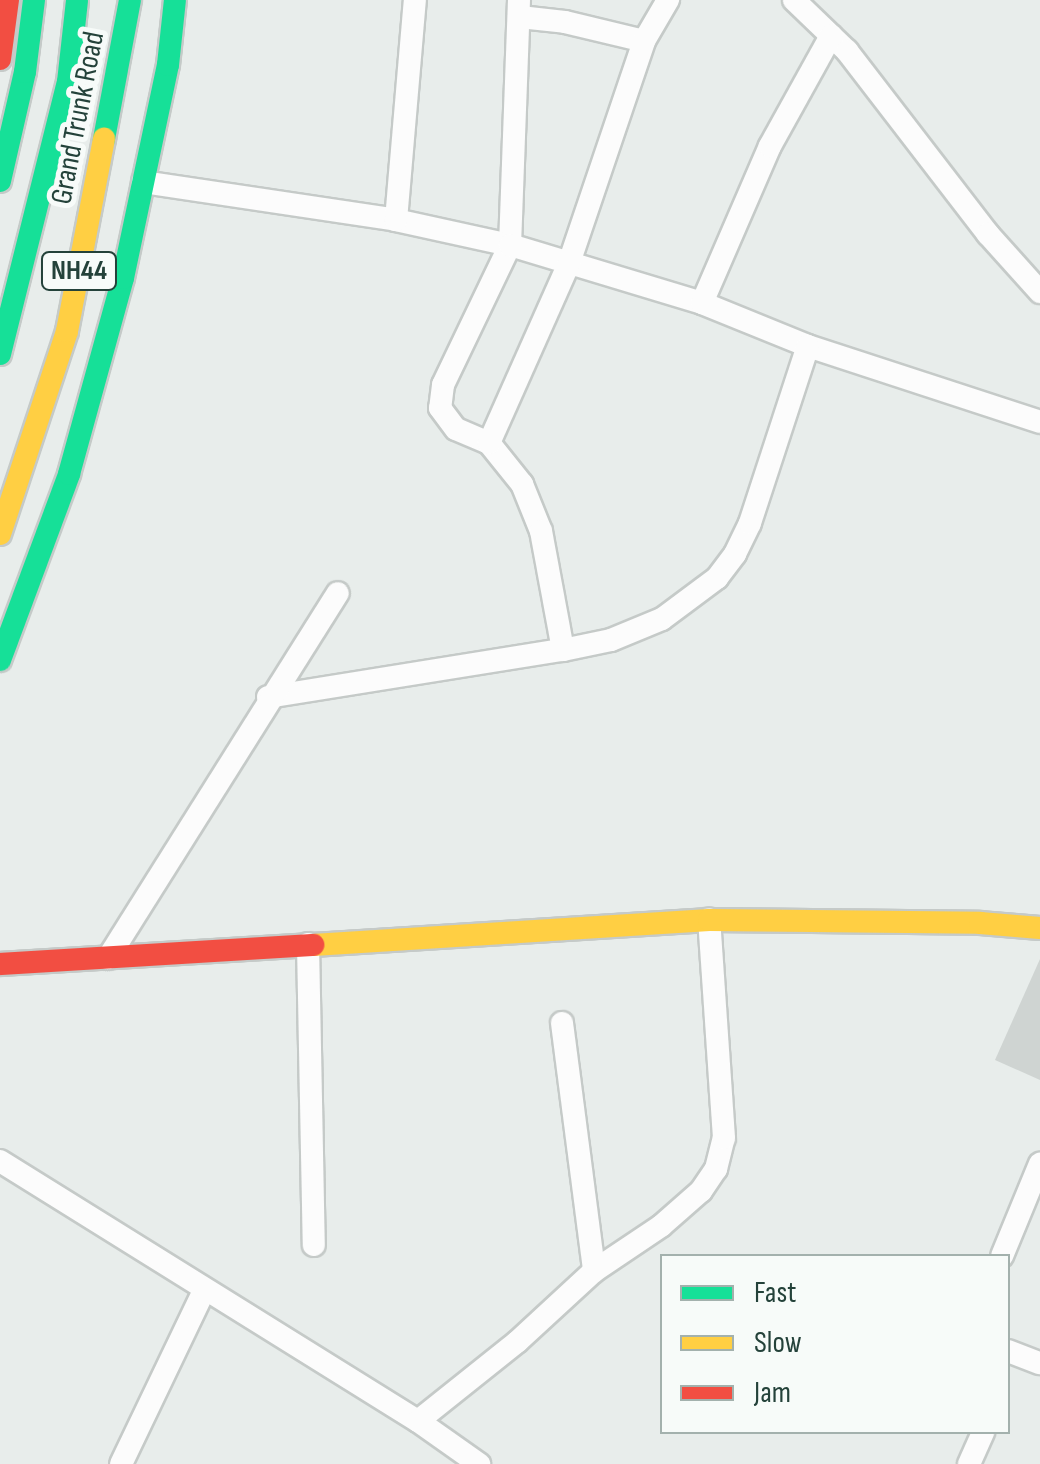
<!DOCTYPE html>
<html>
<head>
<meta charset="utf-8">
<style>
  body { margin:0 }
  #map { position:relative; width:1040px; height:1464px; overflow:hidden; background:#e8edeb; font-family:"Sofia Sans Condensed",sans-serif }
  div>[style] { position:absolute }
  .building>* { inset:0; background:#cfd4d2 }
  .roads { filter:drop-shadow(2px 0 #c5cac8) drop-shadow(-2px 0 #c5cac8) drop-shadow(0 2px #c5cac8) drop-shadow(0 -2px #c5cac8) }
  .street>* { height:22px; margin:-11px; padding:0 11px; transform-origin:11px; border-radius:11px; background:#fcfcfc }
  .fast>* { height:22px; margin:-11px; padding:0 11px; transform-origin:11px; border-radius:11px; background:#16e098 }
  .slow>* { height:22px; margin:-11px; padding:0 11px; transform-origin:11px; border-radius:11px; background:#ffcf43 }
  .jam>* { height:22px; margin:-11px; padding:0 11px; transform-origin:11px; border-radius:11px; background:#f24e42 }
  span { translate:-50% -50%; white-space:nowrap; text-align:center; line-height:1.15; -webkit-text-stroke:10px #f7fbf9; paint-order:stroke }
  .shield-label span { padding:2px 8px; background:#f7fbf9; border:2px solid; border-radius:8px; -webkit-text-stroke-width:0 }
  .shield-label { font-size:28px; color:#24423a; font-weight:700 }
  .street-label { font-size:30px; color:#24423a }
  .legend { position:absolute; left:660px; top:1254px; width:350px; height:180px; box-sizing:border-box; background:#f7fbf9; border:2px solid #a3b1ad; margin:0; padding:12px 18px; list-style:none; font-size:30px; color:#24423a }
  .legend li { display:flex; align-items:center; gap:20px; height:50px }
  .legend b { width:50px; border:2px solid #a3b1ad }
</style>
</head>
<body>
<div id="map">
  <div class="building">
    <div style="clip-path:polygon(1040px 959px,1040px 1080px,995px 1060px)"></div>
  </div>
  <div class="roads">
    <div class="street">
      <div style="left:519px;top:0;width:245px;rotate:92.1deg"></div>
      <div style="left:510px;top:245px;width:155px;rotate:115.6deg"></div>
      <div style="left:443px;top:385px;width:23px;rotate:97deg"></div>
      <div style="left:440px;top:408px;width:26px;rotate:53deg"></div>
      <div style="left:456px;top:429px;width:36px;rotate:23deg"></div>
      <div style="left:489px;top:443px;width:53px;rotate:51.2deg"></div>
      <div style="left:522px;top:484px;width:51px;rotate:68deg"></div>
      <div style="left:541px;top:531px;width:121px;rotate:79.5deg"></div>
      <div style="left:794px;top:0;width:74px;rotate:43.9deg"></div>
      <div style="left:847px;top:51px;width:231px;rotate:52.4deg"></div>
      <div style="left:988px;top:234px;width:78px;rotate:48.1deg"></div>
      <div style="left:520px;top:17px;width:45px;rotate:6.3deg"></div>
      <div style="left:565px;top:22px;width:81px;rotate:13.5deg"></div>
      <div style="left:143px;top:182px;width:256px;rotate:8.5deg"></div>
      <div style="left:396px;top:220px;width:117px;rotate:12.4deg"></div>
      <div style="left:510px;top:245px;width:201px;rotate:16.8deg"></div>
      <div style="left:702px;top:303px;width:114px;rotate:22.1deg"></div>
      <div style="left:808px;top:346px;width:244px;rotate:18.1deg"></div>
      <div style="left:396px;top:220px;width:221px;rotate:-85.1deg"></div>
      <div style="left:702px;top:303px;width:171px;rotate:-66.6deg"></div>
      <div style="left:770px;top:146px;width:126px;rotate:-61deg"></div>
      <div style="left:489px;top:443px;width:197px;rotate:-66deg"></div>
      <div style="left:569px;top:263px;width:234px;rotate:-71.3deg"></div>
      <div style="left:644px;top:41px;width:48px;rotate:-59.7deg"></div>
      <div style="left:268px;top:697px;width:299px;rotate:-9.1deg"></div>
      <div style="left:563px;top:650px;width:49px;rotate:-11.8deg"></div>
      <div style="left:611px;top:640px;width:55px;rotate:-22.4deg"></div>
      <div style="left:662px;top:619px;width:69px;rotate:-36.7deg"></div>
      <div style="left:717px;top:578px;width:30px;rotate:-53deg"></div>
      <div style="left:735px;top:554px;width:34px;rotate:-64deg"></div>
      <div style="left:750px;top:523px;width:186px;rotate:-71.9deg"></div>
      <div style="left:308px;top:944px;width:301px;rotate:88.9deg"></div>
      <div style="left:108px;top:958px;width:431px;rotate:-57.8deg"></div>
      <div style="left:562px;top:1023px;width:250px;rotate:82.6deg"></div>
      <div style="left:0;top:1161px;width:492px;rotate:31.9deg"></div>
      <div style="left:418px;top:1421px;width:75px;rotate:35.2deg"></div>
      <div style="left:1002px;top:1256px;width:100px;rotate:-67.6deg"></div>
      <div style="left:1008px;top:1351px;width:34px;rotate:21deg"></div>
      <div style="left:418px;top:1421px;width:127px;rotate:-38.6deg"></div>
      <div style="left:517px;top:1342px;width:105px;rotate:-42.7deg"></div>
      <div style="left:594px;top:1271px;width:81px;rotate:-33.9deg"></div>
      <div style="left:661px;top:1226px;width:53px;rotate:-41.2deg"></div>
      <div style="left:701px;top:1191px;width:27px;rotate:-56deg"></div>
      <div style="left:716px;top:1169px;width:32px;rotate:-76deg"></div>
      <div style="left:724px;top:1138px;width:219px;rotate:-93.9deg"></div>
      <div style="left:121px;top:1464px;width:192px;rotate:-64.4deg"></div>
      <div style="left:969px;top:1464px;width:35px;rotate:-66deg"></div>
    </div>
    <div class="fast">
      <div style="left:104px;top:139px;width:141px;rotate:-79.4deg"></div>
      <div style="left:0;top:181px;width:112px;rotate:-77.1deg"></div>
      <div style="left:25px;top:72px;width:73px;rotate:-82.9deg"></div>
      <div style="left:0;top:354px;width:280px;rotate:-76deg"></div>
      <div style="left:68px;top:82px;width:82px;rotate:-83.7deg"></div>
      <div style="left:0;top:660px;width:198px;rotate:-69.6deg"></div>
      <div style="left:69px;top:474px;width:203px;rotate:-74.6deg"></div>
      <div style="left:123px;top:278px;width:218px;rotate:-78.1deg"></div>
      <div style="left:168px;top:65px;width:65px;rotate:-83.9deg"></div>
    </div>
    <div class="slow">
      <div style="left:0;top:534px;width:214px;rotate:-71.7deg"></div>
      <div style="left:67px;top:331px;width:196px;rotate:-79.1deg"></div>
      <div style="left:313px;top:945px;width:397px;rotate:-3.6deg"></div>
      <div style="left:709px;top:920px;width:271px;rotate:0.6deg"></div>
      <div style="left:980px;top:923px;width:60px;rotate:4.8deg"></div>
    </div>
    <div class="jam">
      <div style="left:0;top:59px;width:60px;rotate:-82.3deg"></div>
      <div style="left:0;top:964px;width:314px;rotate:-3.5deg"></div>
    </div>
  </div>
  <div class="shield-label">
    <span style="left:79px;top:271px">NH44</span>
  </div>
  <div class="street-label">
    <span style="left:78px;top:118px;rotate:-79deg">Grand Trunk Road</span>
  </div>
  <ul class="legend">
  <li><b style="height:12px;background:#16e098"></b>Fast</li>
  <li><b style="height:12px;background:#ffcf43"></b>Slow</li>
  <li><b style="height:12px;background:#f24e42"></b>Jam</li>
  </ul>
</div>
</body>
</html>
